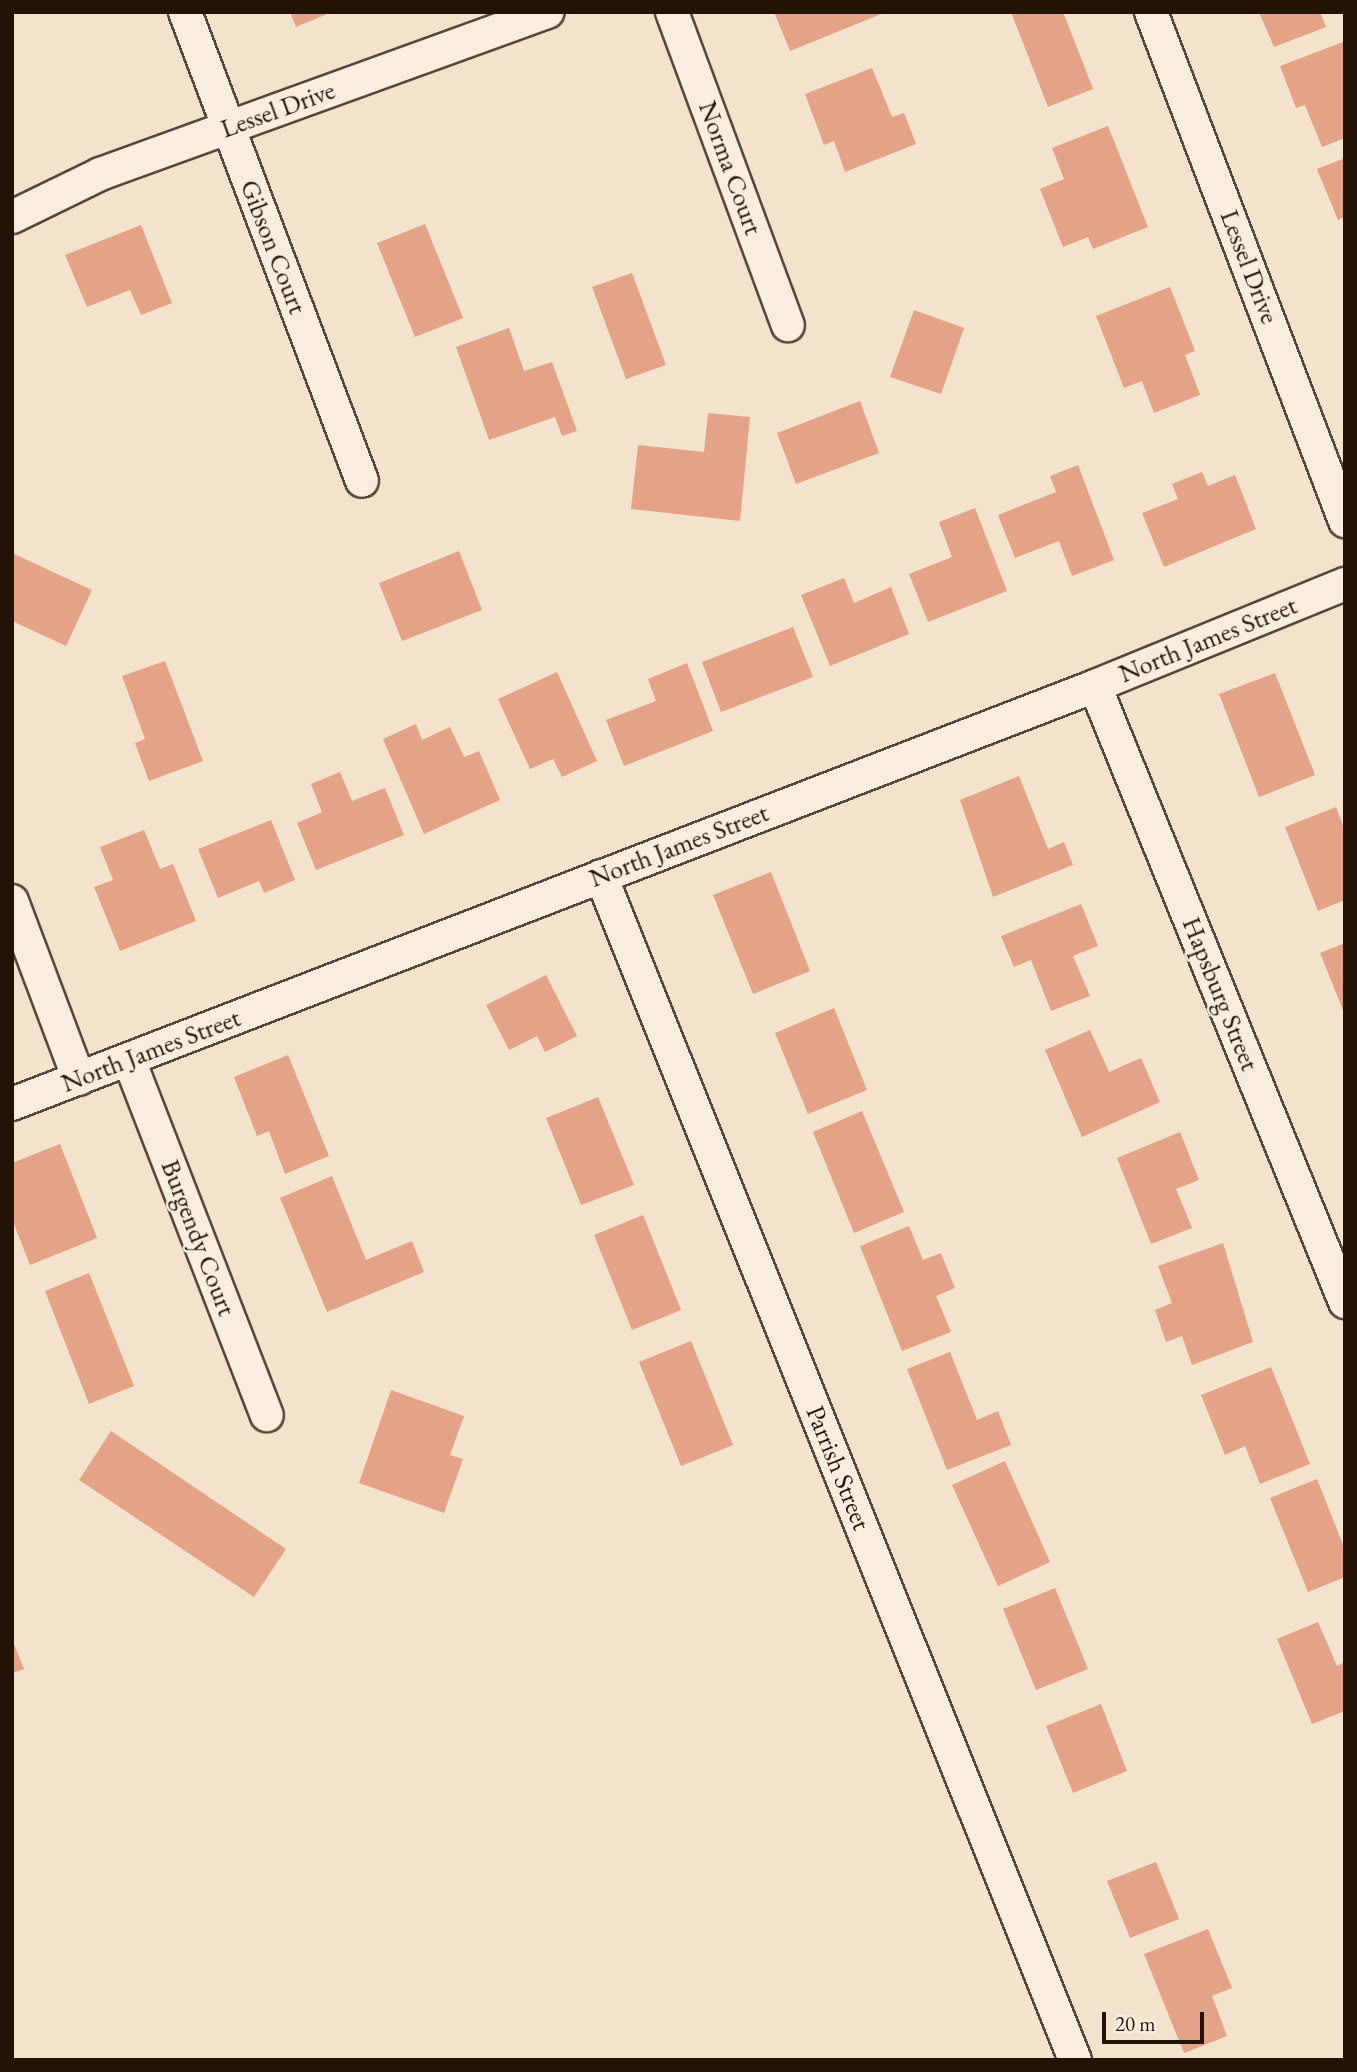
<!DOCTYPE html>
<html>
<head>
<meta charset="utf-8">
<style>
  body { margin:0 }
  #map { position:relative; width:1357px; height:2072px; overflow:hidden; background:#f4e3cc; font-family:"EB Garamond",serif }
  div>[style] { position:absolute }
  .building>* { inset:0; background:#e4a286 }
  .roads { filter:drop-shadow(2px 0 #574738) drop-shadow(-2px 0 #574738) drop-shadow(0 2px #574738) drop-shadow(0 -2px #574738) }
  .minor>* { height:32px; margin:-16px; padding:0 16px; transform-origin:16px; border-radius:16px; background:#f8edde }
  span { translate:-50% -50%; white-space:nowrap; text-align:center; line-height:1.15; -webkit-text-stroke:5px #f8edde; paint-order:stroke }
  .street-label { font-size:26px; color:#231306 }
  .frame { position:absolute; inset:0; border:14px solid #231306; pointer-events:none }
  .scale { position:absolute; left:1102px; top:2012px; width:102px; height:32px; box-sizing:border-box; border:4px solid #231306; border-top:0; padding-left:9px; font-size:21px; line-height:24px; white-space:nowrap; color:#231306; -webkit-text-stroke:5px #f8edde; paint-order:stroke }
</style>
</head>
<body>
<div id="map">
  <div class="building">
    <div style="clip-path:polygon(290px 12px,332px 12px,296px 27px)"></div>
    <div style="clip-path:polygon(774px 12px,886px 12px,790px 51px)"></div>
    <div style="clip-path:polygon(1011px 12px,1063px 12px,1093px 89px,1048px 107px)"></div>
    <div style="clip-path:polygon(1259px 12px,1320px 12px,1326px 27px,1274px 47px)"></div>
    <div style="clip-path:polygon(1343px 42px,1345px 138px,1322px 147px,1305px 105px,1296px 108px,1280px 66px)"></div>
    <div style="clip-path:polygon(872px 68px,892px 117px,904px 113px,916px 144px,845px 172px,834px 141px,824px 145px,805px 94px)"></div>
    <div style="clip-path:polygon(1108px 126px,1148px 227px,1093px 249px,1088px 237px,1063px 247px,1040px 189px,1064px 179px,1052px 148px)"></div>
    <div style="clip-path:polygon(1345px 158px,1345px 217px,1338px 220px,1317px 169px)"></div>
    <div style="clip-path:polygon(425px 224px,463px 318px,415px 337px,377px 243px)"></div>
    <div style="clip-path:polygon(141px 225px,172px 303px,141px 315px,130px 290px,87px 307px,65px 255px)"></div>
    <div style="clip-path:polygon(632px 273px,666px 365px,626px 379px,592px 287px)"></div>
    <div style="clip-path:polygon(1170px 287px,1195px 351px,1185px 355px,1200px 395px,1154px 413px,1142px 381px,1124px 388px,1096px 316px)"></div>
    <div style="clip-path:polygon(914px 310px,964px 328px,941px 394px,890px 377px)"></div>
    <div style="clip-path:polygon(509px 328px,524px 371px,552px 362px,577px 431px,562px 436px,555px 417px,489px 440px,456px 347px)"></div>
    <div style="clip-path:polygon(860px 401px,879px 453px,796px 484px,777px 433px)"></div>
    <div style="clip-path:polygon(708px 413px,750px 417px,740px 521px,631px 509px,638px 445px,704px 452px)"></div>
    <div style="clip-path:polygon(1078px 465px,1114px 560px,1072px 576px,1059px 541px,1015px 558px,998px 515px,1056px 492px,1050px 476px)"></div>
    <div style="clip-path:polygon(1202px 472px,1208px 486px,1235px 475px,1256px 529px,1164px 567px,1142px 513px,1178px 499px,1172px 484px)"></div>
    <div style="clip-path:polygon(975px 508px,1007px 591px,928px 622px,909px 574px,952px 557px,939px 522px)"></div>
    <div style="clip-path:polygon(459px 551px,482px 610px,402px 641px,379px 583px)"></div>
    <div style="clip-path:polygon(12px 553px,92px 590px,66px 646px,12px 621px)"></div>
    <div style="clip-path:polygon(844px 578px,854px 603px,891px 587px,909px 634px,830px 666px,801px 595px)"></div>
    <div style="clip-path:polygon(793px 627px,813px 677px,721px 712px,702px 662px)"></div>
    <div style="clip-path:polygon(165px 661px,203px 761px,149px 781px,135px 743px,145px 739px,122px 676px)"></div>
    <div style="clip-path:polygon(687px 663px,713px 731px,624px 766px,606px 720px,656px 701px,648px 679px)"></div>
    <div style="clip-path:polygon(557px 672px,597px 761px,562px 777px,553px 759px,530px 769px,498px 699px)"></div>
    <div style="clip-path:polygon(1275px 673px,1315px 775px,1259px 797px,1219px 694px)"></div>
    <div style="clip-path:polygon(416px 724px,422px 740px,450px 727px,464px 757px,479px 751px,500px 800px,424px 834px,383px 739px)"></div>
    <div style="clip-path:polygon(340px 772px,352px 801px,385px 788px,404px 835px,316px 870px,297px 823px,322px 812px,311px 784px)"></div>
    <div style="clip-path:polygon(1019px 776px,1048px 849px,1064px 842px,1073px 865px,993px 897px,960px 800px)"></div>
    <div style="clip-path:polygon(1336px 807px,1345px 831px,1345px 900px,1318px 911px,1285px 827px)"></div>
    <div style="clip-path:polygon(271px 820px,295px 880px,264px 893px,259px 881px,218px 898px,198px 849px)"></div>
    <div style="clip-path:polygon(144px 830px,160px 869px,173px 864px,196px 921px,120px 951px,94px 887px,113px 880px,100px 847px)"></div>
    <div style="clip-path:polygon(771px 872px,810px 971px,753px 994px,713px 895px)"></div>
    <div style="clip-path:polygon(1081px 904px,1098px 946px,1073px 956px,1090px 996px,1051px 1011px,1031px 960px,1014px 967px,1001px 936px)"></div>
    <div style="clip-path:polygon(1345px 943px,1345px 1015px,1320px 953px)"></div>
    <div style="clip-path:polygon(546px 975px,577px 1036px,545px 1052px,537px 1036px,509px 1050px,486px 1005px)"></div>
    <div style="clip-path:polygon(834px 1008px,867px 1090px,808px 1114px,775px 1033px)"></div>
    <div style="clip-path:polygon(1090px 1030px,1109px 1072px,1141px 1058px,1160px 1102px,1082px 1137px,1045px 1050px)"></div>
    <div style="clip-path:polygon(288px 1055px,329px 1156px,285px 1174px,269px 1131px,257px 1136px,234px 1077px)"></div>
    <div style="clip-path:polygon(598px 1097px,634px 1185px,581px 1205px,546px 1118px)"></div>
    <div style="clip-path:polygon(862px 1111px,904px 1212px,854px 1233px,813px 1132px)"></div>
    <div style="clip-path:polygon(1180px 1132px,1199px 1180px,1176px 1189px,1192px 1228px,1151px 1244px,1117px 1158px)"></div>
    <div style="clip-path:polygon(60px 1144px,97px 1238px,30px 1265px,12px 1219px,12px 1163px)"></div>
    <div style="clip-path:polygon(332px 1176px,366px 1260px,412px 1241px,424px 1272px,327px 1312px,280px 1198px)"></div>
    <div style="clip-path:polygon(643px 1215px,681px 1310px,632px 1330px,594px 1235px)"></div>
    <div style="clip-path:polygon(909px 1226px,923px 1260px,941px 1253px,955px 1288px,936px 1296px,951px 1332px,902px 1351px,860px 1246px)"></div>
    <div style="clip-path:polygon(1223px 1243px,1253px 1342px,1192px 1365px,1182px 1336px,1166px 1342px,1155px 1310px,1172px 1303px,1158px 1266px)"></div>
    <div style="clip-path:polygon(89px 1273px,134px 1386px,89px 1404px,45px 1291px)"></div>
    <div style="clip-path:polygon(691px 1341px,733px 1445px,681px 1466px,639px 1362px)"></div>
    <div style="clip-path:polygon(950px 1352px,977px 1420px,998px 1411px,1011px 1445px,947px 1470px,907px 1369px)"></div>
    <div style="clip-path:polygon(1271px 1367px,1310px 1464px,1260px 1484px,1245px 1446px,1225px 1455px,1201px 1395px)"></div>
    <div style="clip-path:polygon(391px 1390px,464px 1416px,450px 1455px,463px 1459px,444px 1513px,359px 1483px)"></div>
    <div style="clip-path:polygon(111px 1431px,286px 1549px,254px 1597px,79px 1480px)"></div>
    <div style="clip-path:polygon(1005px 1461px,1050px 1562px,998px 1586px,952px 1485px)"></div>
    <div style="clip-path:polygon(1317px 1479px,1345px 1550px,1345px 1577px,1308px 1592px,1270px 1498px)"></div>
    <div style="clip-path:polygon(1055px 1588px,1088px 1669px,1036px 1690px,1003px 1609px)"></div>
    <div style="clip-path:polygon(1318px 1622px,1337px 1666px,1345px 1662px,1345px 1711px,1312px 1724px,1277px 1639px)"></div>
    <div style="clip-path:polygon(12px 1639px,24px 1669px,12px 1673px)"></div>
    <div style="clip-path:polygon(1101px 1704px,1127px 1771px,1073px 1793px,1046px 1726px)"></div>
    <div style="clip-path:polygon(1156px 1862px,1179px 1919px,1130px 1938px,1107px 1881px)"></div>
    <div style="clip-path:polygon(1208px 1929px,1232px 1988px,1212px 1996px,1227px 2036px,1184px 2053px,1144px 1954px)"></div>
  </div>
  <div class="roads">
    <div class="minor">
      <div style="left:185px;top:12px;width:501px;rotate:69.32deg"></div>
      <div style="left:672px;top:12px;width:334px;rotate:69.7deg"></div>
      <div style="left:1151px;top:12px;width:545px;rotate:69.14deg"></div>
      <div style="left:12px;top:217px;width:98px;rotate:-26deg"></div>
      <div style="left:100px;top:174px;width:476px;rotate:-19.9deg"></div>
      <div style="left:1095px;top:686px;width:665px;rotate:67.91deg"></div>
      <div style="left:601px;top:876px;width:1275px;rotate:68.18deg"></div>
      <div style="left:12px;top:901px;width:190px;rotate:69.4deg"></div>
      <div style="left:129px;top:1060px;width:381px;rotate:68.8deg"></div>
      <div style="left:12px;top:1104px;width:1161px;rotate:-21.1deg"></div>
      <div style="left:1095px;top:686px;width:270px;rotate:-22.2deg"></div>
    </div>
  </div>
  <div class="street-label">
    <span style="left:278px;top:110px;rotate:-20deg">Lessel Drive</span>
    <span style="left:730px;top:168px;rotate:70deg">Norma Court</span>
    <span style="left:273px;top:247px;rotate:69deg">Gibson Court</span>
    <span style="left:1249px;top:267px;rotate:69deg">Lessel Drive</span>
    <span style="left:1208px;top:640px;rotate:-22deg">North James Street</span>
    <span style="left:679px;top:846px;rotate:-21deg">North James Street</span>
    <span style="left:1220px;top:994px;rotate:68deg">Hapsburg Street</span>
    <span style="left:151px;top:1051px;rotate:-21deg">North James Street</span>
    <span style="left:198px;top:1238px;rotate:69deg">Burgendy Court</span>
    <span style="left:838px;top:1468px;rotate:68deg">Parrish Street</span>
  </div>
  <div class="frame"></div>
  <div class="scale">20 m</div>
</div>
</body>
</html>
